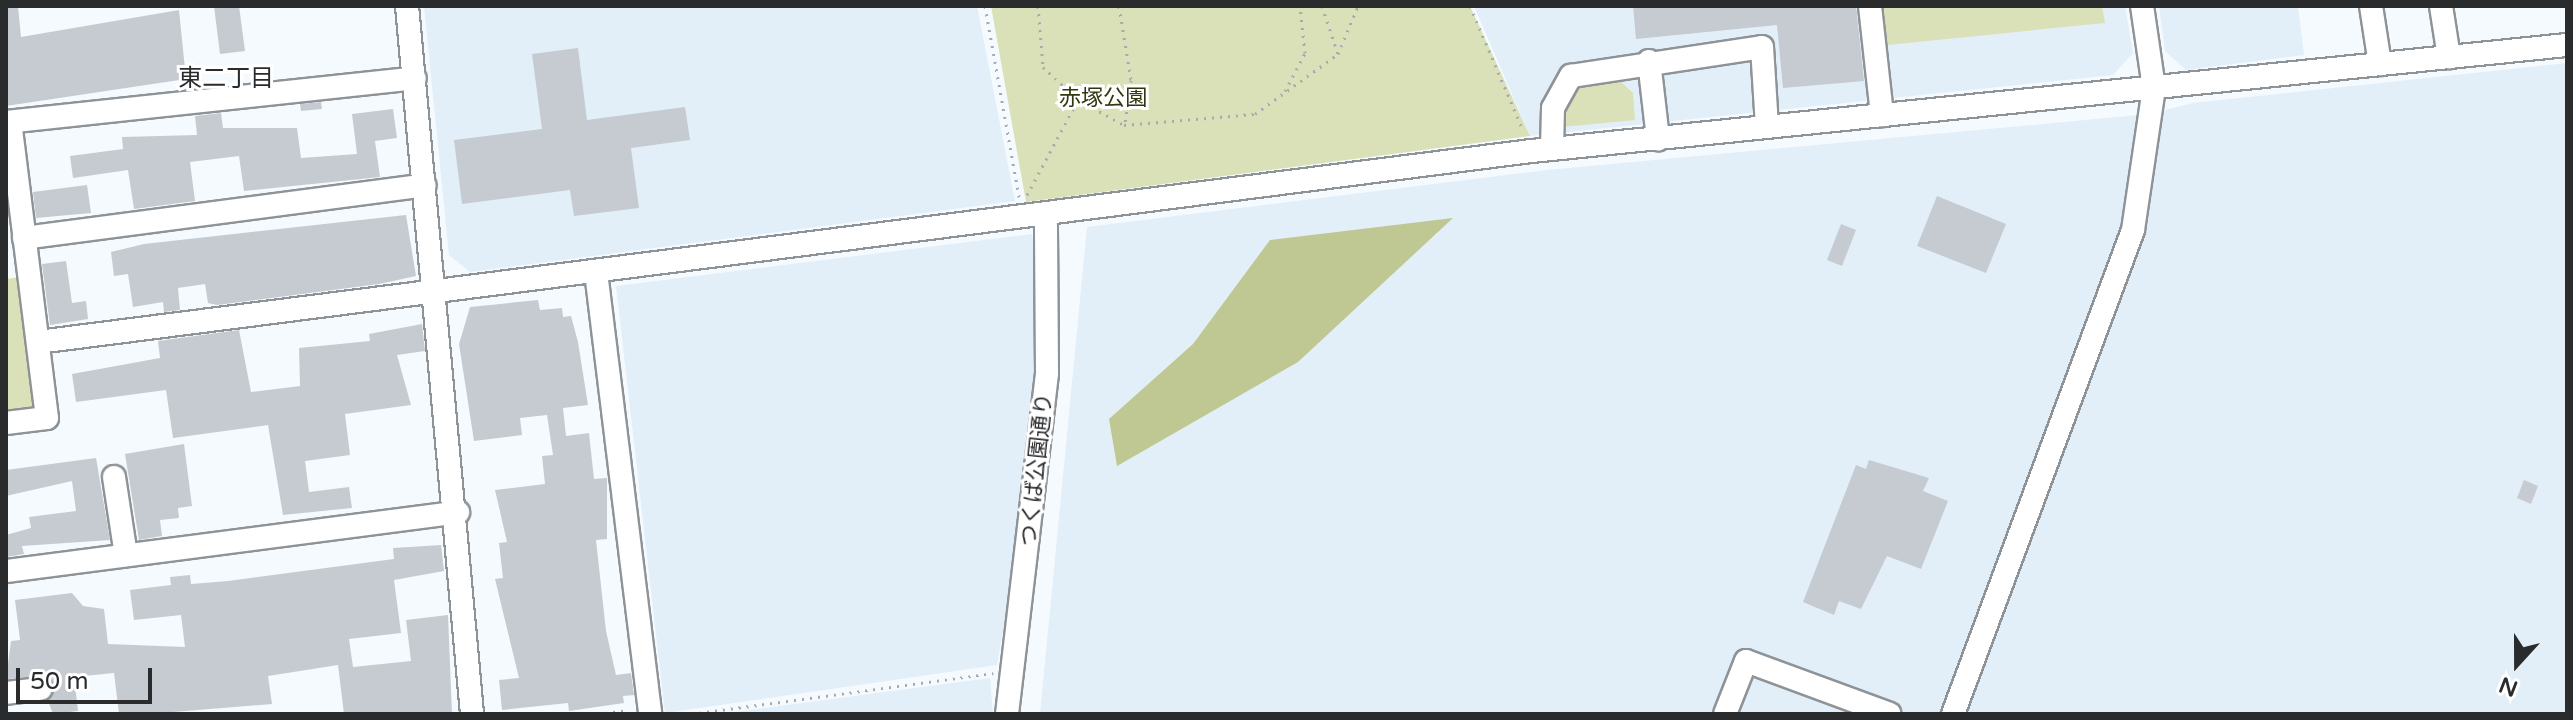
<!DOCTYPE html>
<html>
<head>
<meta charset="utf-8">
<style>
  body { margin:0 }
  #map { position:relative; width:2573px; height:720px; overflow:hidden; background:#f5fafe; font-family:"Varela Round","Noto Sans JP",sans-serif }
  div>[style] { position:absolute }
  .built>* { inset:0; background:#e2eff8 }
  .green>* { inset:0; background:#dae1b8 }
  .water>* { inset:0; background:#bfc793 }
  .building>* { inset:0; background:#c5cbd0 }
  .path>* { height:3px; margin-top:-1.5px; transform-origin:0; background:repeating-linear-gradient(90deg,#a7abaf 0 2px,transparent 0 8px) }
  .roads { filter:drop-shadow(2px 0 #8d9397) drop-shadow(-2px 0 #8d9397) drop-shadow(0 2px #8d9397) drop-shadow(0 -2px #8d9397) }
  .minor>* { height:22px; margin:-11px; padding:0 11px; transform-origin:11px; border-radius:11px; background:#fff }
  span { translate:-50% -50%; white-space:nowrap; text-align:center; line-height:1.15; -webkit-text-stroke:6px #fff; paint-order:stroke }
  .park-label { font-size:22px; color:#33370f }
  .street-label { font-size:22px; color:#292b2d }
  .neighbourhood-label { font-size:24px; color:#292b2d }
  .frame { position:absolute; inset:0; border:8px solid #292b2d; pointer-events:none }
  .north { position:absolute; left:2477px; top:624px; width:80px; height:80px; -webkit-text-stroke:6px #fff; paint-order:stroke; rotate:201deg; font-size:22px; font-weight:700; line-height:32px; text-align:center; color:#292b2d }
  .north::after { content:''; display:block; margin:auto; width:28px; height:36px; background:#292b2d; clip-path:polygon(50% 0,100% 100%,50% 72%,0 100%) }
  .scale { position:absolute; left:16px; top:668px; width:136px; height:36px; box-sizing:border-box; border:4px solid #292b2d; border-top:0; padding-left:10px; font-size:24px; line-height:28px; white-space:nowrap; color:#292b2d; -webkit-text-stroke:6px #fff; paint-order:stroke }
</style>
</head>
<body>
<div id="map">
  <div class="built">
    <div style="clip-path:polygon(424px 6px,977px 6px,1015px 201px,470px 272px,449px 255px)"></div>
    <div style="clip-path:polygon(1474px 6px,2125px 6px,2133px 53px,2113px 75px,1530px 136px)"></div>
    <div style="clip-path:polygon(2159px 6px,2298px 6px,2304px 55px,2186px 70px,2165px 51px)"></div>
    <div style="clip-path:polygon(2567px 63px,2567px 714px,1040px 714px,1087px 227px,1547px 170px,2149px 114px,2193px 103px)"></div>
    <div style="clip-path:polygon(1032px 234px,1043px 291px,1024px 512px,997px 665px,665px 713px,616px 286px)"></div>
    <div style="clip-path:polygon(990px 678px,993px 714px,719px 714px)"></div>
  </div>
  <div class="green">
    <div style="clip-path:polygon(991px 6px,1470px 6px,1530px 136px,1026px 202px)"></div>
    <div style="clip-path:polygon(1882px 6px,2102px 6px,2105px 23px,1887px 45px)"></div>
    <div style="clip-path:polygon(1618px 79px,1633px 93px,1635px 120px,1562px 127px,1566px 93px,1578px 82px)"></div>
    <div style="clip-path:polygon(20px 277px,39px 414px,6px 417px,6px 279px)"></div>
  </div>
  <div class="water">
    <div style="clip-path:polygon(1453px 218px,1298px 362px,1117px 466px,1109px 419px,1193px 344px,1270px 240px)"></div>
  </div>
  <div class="building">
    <div style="clip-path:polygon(6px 6px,18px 6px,21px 37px,179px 10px,186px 79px,6px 106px)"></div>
    <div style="clip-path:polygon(214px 6px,239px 6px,245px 51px,220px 54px)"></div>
    <div style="clip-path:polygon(1633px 6px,1856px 6px,1864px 81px,1783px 88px,1777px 25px,1636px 39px)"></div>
    <div style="clip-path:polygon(578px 48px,587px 120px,685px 107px,690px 140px,631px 148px,639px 208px,574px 216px,570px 190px,462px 204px,454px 140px,542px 129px,532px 54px)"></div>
    <div style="clip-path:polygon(321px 102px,322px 109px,301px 111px,300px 104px)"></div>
    <div style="clip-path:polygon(393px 109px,397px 138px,375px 141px,380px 177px,244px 191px,239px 156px,190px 162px,195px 201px,134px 209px,128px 170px,73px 178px,70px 156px,123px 149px,122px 137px,197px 135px,195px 116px,221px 113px,223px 128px,297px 128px,301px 158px,357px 154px,352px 114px)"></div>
    <div style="clip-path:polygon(87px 185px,91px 213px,36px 218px,33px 192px)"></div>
    <div style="clip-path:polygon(1937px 196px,2006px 224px,1986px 273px,1917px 246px)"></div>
    <div style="clip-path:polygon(406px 215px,416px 276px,379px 284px,217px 305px,208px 303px,205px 284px,178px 288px,180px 310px,164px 312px,163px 302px,133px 307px,128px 274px,114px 276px,111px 252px,144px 244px)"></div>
    <div style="clip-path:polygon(1841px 224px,1856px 230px,1842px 266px,1827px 260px)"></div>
    <div style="clip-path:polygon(66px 261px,72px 303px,86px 301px,88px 319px,50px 325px,42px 264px)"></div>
    <div style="clip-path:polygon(538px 300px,540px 310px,562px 308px,563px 317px,571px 316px,578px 342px,588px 405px,563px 408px,566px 436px,589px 433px,594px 479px,607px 478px,607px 539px,596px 540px,606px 631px,616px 675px,631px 673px,634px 695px,623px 696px,624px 703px,569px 711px,568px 703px,502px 710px,499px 680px,519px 678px,495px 579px,503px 578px,499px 543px,507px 542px,495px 490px,545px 484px,542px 456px,553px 455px,547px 415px,520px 418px,522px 435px,474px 441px,459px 344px,470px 307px)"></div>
    <div style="clip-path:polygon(422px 324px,425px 351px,397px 355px,411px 405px,345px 414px,350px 455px,305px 461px,309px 492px,349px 487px,352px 508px,283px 515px,268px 425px,173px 438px,166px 390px,76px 402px,72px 374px,160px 358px,158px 341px,239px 330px,251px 392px,300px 386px,299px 348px,370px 341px,369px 334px)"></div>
    <div style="clip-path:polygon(184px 444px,192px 506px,178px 508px,179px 518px,160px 520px,162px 536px,139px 540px,125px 454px)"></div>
    <div style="clip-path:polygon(96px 458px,110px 540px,22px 546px,24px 554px,6px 557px,6px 535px,31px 528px,29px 517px,76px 511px,72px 481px,6px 496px,6px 470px)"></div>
    <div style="clip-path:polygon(1869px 460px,1929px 478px,1923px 491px,1948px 501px,1921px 569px,1887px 556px,1861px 609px,1839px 601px,1834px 615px,1803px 602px,1856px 465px,1866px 469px)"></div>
    <div style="clip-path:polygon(2524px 480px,2538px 486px,2531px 504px,2517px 498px)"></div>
    <div style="clip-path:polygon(441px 545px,444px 571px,394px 580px,401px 633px,349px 639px,353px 667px,411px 661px,406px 620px,448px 615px,452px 714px,344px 714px,338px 665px,268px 676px,272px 704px,173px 712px,119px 714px,114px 673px,74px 677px,78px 711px,53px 714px,48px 701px,55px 687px,47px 677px,6px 679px,11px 641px,20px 640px,15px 600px,72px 593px,83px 606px,104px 609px,108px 644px,185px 647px,181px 615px,134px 620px,130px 590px,171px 585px,170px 577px,190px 575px,191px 584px,228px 581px,394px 559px,393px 548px)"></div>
  </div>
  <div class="path">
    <div style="left:985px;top:6px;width:194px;rotate:79.9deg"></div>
    <div style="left:1038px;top:6px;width:61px;rotate:85.3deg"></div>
    <div style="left:1043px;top:67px;width:48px;rotate:43.3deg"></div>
    <div style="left:1078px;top:100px;width:52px;rotate:28.5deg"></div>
    <div style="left:1124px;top:125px;width:131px;rotate:-4.8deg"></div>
    <div style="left:1255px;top:114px;width:102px;rotate:-35.9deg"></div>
    <div style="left:1338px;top:54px;width:52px;rotate:-67.4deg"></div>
    <div style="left:1119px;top:6px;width:75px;rotate:80.8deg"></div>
    <div style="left:1131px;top:80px;width:44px;rotate:97.8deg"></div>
    <div style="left:1322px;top:6px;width:51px;rotate:71.6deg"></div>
    <div style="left:1470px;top:6px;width:135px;rotate:66.9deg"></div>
    <div style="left:1285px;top:91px;width:43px;rotate:-62.2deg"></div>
    <div style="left:1305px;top:53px;width:47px;rotate:-96.1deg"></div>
    <div style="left:1027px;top:195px;width:108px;rotate:-61.8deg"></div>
    <div style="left:597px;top:714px;width:32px;rotate:-7deg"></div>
    <div style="left:691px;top:714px;width:305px;rotate:-7.7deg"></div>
  </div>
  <div class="roads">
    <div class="minor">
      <div style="left:407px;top:6px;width:711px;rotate:84.75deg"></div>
      <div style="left:1870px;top:6px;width:110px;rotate:83.7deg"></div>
      <div style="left:2371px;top:6px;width:59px;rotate:81.2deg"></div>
      <div style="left:2441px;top:6px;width:52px;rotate:81.1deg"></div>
      <div style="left:1649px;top:61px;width:79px;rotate:83.4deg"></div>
      <div style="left:6px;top:122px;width:411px;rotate:-6.1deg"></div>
      <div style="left:1552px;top:149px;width:41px;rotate:-88.6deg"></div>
      <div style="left:1553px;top:108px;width:37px;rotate:-61deg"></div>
      <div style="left:1571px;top:76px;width:193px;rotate:-8.6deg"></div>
      <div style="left:1762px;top:47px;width:80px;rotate:86.4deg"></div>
      <div style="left:24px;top:238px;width:404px;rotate:-7.5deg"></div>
      <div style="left:596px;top:272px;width:445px;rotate:83deg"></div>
      <div style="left:38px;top:342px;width:1506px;rotate:-7.29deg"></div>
      <div style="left:1532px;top:151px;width:1040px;rotate:-5.85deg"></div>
      <div style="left:6px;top:423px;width:41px;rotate:-7deg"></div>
      <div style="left:47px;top:418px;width:298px;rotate:-97.1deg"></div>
      <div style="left:114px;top:477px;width:79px;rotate:81.3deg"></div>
      <div style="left:6px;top:571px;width:456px;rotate:-7.4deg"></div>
      <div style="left:6px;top:693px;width:35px;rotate:-7deg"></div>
      <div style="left:1007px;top:714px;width:343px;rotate:-83.3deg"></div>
      <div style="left:1047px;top:373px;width:148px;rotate:-90.4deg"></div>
      <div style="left:1725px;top:714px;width:57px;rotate:-68.4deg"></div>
      <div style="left:1746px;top:661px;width:153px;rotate:20.2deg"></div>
      <div style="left:1953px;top:714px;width:516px;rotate:-69.6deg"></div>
      <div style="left:2133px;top:230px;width:144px;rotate:-81.6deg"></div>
      <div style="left:2154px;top:88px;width:83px;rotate:-98.3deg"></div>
    </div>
  </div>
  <div class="park-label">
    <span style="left:1103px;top:99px">赤塚公園</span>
  </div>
  <div class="street-label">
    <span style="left:1037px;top:470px;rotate:-84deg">つくば公園通り</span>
  </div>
  <div class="neighbourhood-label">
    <span style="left:226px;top:79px">東二丁目</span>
  </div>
  <div class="frame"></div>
  <div class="north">N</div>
  <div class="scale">50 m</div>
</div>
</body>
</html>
